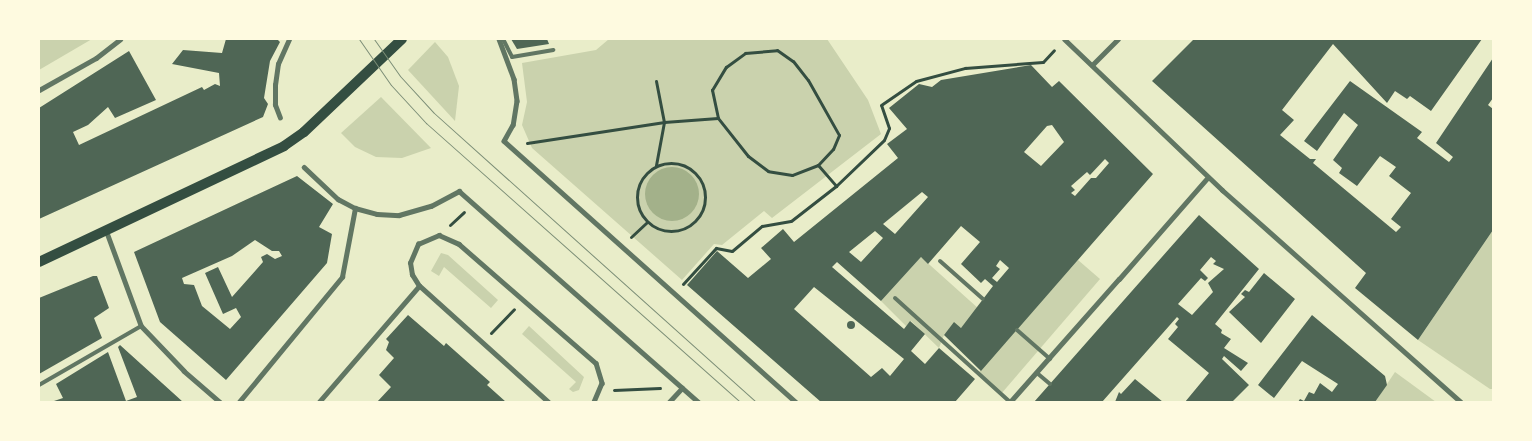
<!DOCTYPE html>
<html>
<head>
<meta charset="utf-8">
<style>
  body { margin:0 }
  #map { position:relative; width:1532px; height:441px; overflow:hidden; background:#e9edc9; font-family:"Work Sans",sans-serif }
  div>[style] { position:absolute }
  .green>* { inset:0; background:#cad2ad }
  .water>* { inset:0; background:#a3b18a }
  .round { border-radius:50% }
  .building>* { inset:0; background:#4f6655 }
  .path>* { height:3px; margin:-1.5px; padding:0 1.5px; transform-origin:1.5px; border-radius:1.5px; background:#344e41 }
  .path>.ring { margin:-1.5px; padding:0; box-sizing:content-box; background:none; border:3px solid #344e41; border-radius:50% }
  .service>* { height:4px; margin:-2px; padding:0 2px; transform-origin:2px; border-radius:2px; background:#617663 }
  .pedestrian>* { height:4.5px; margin:-2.25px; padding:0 2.25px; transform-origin:2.25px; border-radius:2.25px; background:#617663 }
  .minor>* { height:5px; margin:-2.5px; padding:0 2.5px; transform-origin:2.5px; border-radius:2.5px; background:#617663 }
  .secondary>* { height:10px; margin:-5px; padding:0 5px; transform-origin:5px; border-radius:5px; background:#344e41 }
  .tram>* { height:1px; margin:-0.5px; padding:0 0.5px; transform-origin:0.5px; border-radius:0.5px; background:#7c8e77 }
  span { translate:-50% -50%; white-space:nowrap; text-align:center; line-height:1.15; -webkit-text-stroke:4px #fefae0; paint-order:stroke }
  .frame { position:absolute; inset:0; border:40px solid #fefae0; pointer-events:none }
</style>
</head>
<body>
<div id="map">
  <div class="green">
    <div style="clip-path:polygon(39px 39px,92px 39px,39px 70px)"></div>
    <div style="clip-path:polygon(609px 39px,827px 39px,868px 100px,881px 134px,772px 218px,764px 211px,722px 245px,714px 244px,682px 280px,532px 148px,522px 125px,527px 102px,522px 63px,596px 50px)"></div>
    <div style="clip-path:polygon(435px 42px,448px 57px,459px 86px,455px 121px,408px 70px)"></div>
    <div style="clip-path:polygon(381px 97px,431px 148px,402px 158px,376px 157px,355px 147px,341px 133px)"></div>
    <div style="clip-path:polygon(1493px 230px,1493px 389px,1490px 389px,1418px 340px)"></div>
    <div style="clip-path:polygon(441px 253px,448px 255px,498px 300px,491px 308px,444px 267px,439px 276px,431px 271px)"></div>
    <div style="clip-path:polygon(921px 257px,979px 309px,961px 328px,954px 323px,944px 335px,939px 348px,911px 321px,906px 326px,881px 301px)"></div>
    <div style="clip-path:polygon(1078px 260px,1100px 279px,1001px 394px,978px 373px)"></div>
    <div style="clip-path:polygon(529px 326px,584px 377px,579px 390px,573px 392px,569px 389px,576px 382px,522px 334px)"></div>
    <div style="clip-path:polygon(1395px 372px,1436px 402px,1375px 402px)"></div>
  </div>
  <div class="water">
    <div class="round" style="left:645px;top:167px;width:54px;height:54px"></div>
  </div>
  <div class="building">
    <div style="clip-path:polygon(226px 39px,277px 39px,280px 42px,270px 61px,264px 98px,268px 104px,263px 117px,39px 219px,39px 108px,129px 51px,156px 100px,115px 118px,108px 107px,88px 125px,73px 132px,79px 145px,202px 87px,204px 90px,215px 84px,220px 86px,219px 73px,172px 64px,183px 50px,222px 53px)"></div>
    <div style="clip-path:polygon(511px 39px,547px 39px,549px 44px,517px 49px)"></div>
    <div style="clip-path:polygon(1194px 39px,1482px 39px,1431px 111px,1410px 96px,1407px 99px,1395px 91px,1387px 103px,1333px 44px,1282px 110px,1294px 120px,1280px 135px,1310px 159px,1316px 159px,1313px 163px,1396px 232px,1401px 227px,1391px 219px,1411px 193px,1389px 176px,1396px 167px,1380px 156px,1357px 186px,1339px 173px,1342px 168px,1333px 160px,1358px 125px,1344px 113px,1317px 151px,1304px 141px,1350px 81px,1422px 132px,1417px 138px,1449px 162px,1453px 157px,1436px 143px,1493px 58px,1493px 98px,1488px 105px,1493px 109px,1493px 230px,1418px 340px,1355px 288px,1366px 273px,1152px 81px)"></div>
    <div style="clip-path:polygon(evenodd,1031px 65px,1052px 87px,1059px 81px,1153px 174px,981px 371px,944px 335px,954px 322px,961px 328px,993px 286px,985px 279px,981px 283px,961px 264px,980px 242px,961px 226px,928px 264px,921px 257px,881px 301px,837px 262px,832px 267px,904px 329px,910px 321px,925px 334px,911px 351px,925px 364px,939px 348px,975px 379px,955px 402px,821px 402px,687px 285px,717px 251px,748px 278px,771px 259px,761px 248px,783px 229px,794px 242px,898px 158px,887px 144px,907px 129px,889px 108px,919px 84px,932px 87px,941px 80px,1031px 65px,1052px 125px,1064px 142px,1041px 166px,1024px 152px,1047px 126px,1052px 125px,1031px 65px,1105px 159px,1109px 163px,1096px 178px,1091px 178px,1075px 196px,1071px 193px,1075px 190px,1071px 186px,1087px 172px,1090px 175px,1105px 159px,1031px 65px,922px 192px,928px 197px,895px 234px,883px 224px,922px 192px,1031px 65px,875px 231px,883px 238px,861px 262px,849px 252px,875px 231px,1031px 65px,1000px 260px,1009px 268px,997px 282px,992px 278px,1000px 269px,996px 266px,1000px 260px,1031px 65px,814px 287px,904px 359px,890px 376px,882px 368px,871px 377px,794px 309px,814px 287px)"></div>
    <div style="clip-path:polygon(evenodd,297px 176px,333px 204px,319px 227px,332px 234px,327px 263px,226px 380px,160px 322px,134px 252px,297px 176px,255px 240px,272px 251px,279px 251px,282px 256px,275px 259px,267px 254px,261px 257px,263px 262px,232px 297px,218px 267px,205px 273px,223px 314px,236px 308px,241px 317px,230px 329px,202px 306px,194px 285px,184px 284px,182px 278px,232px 256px,255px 240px)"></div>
    <div style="clip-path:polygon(evenodd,1199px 215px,1259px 269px,1215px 324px,1222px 330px,1221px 333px,1231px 339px,1224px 348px,1248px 363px,1241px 371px,1224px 356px,1222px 359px,1249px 385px,1232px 402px,1185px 402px,1209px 373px,1168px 339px,1178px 327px,1175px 324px,1179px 319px,1177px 317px,1102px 402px,1034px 402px,1199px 215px,1211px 257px,1216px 261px,1213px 264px,1224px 269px,1208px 283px,1213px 292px,1192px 315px,1178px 304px,1201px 278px,1205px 281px,1208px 278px,1200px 270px,1211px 257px)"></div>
    <div style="clip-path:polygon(1264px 273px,1295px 299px,1261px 343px,1229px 312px,1245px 297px,1241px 294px,1245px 290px,1249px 292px)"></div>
    <div style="clip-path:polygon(93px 276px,97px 276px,109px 308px,94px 318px,102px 338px,39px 374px,39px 298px)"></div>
    <div style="clip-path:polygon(408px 315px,444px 346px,446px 343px,490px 382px,487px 385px,506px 402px,377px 402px,391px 387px,379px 375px,394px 358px,386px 350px,389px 342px,386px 339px)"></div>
    <div style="clip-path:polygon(1312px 315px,1385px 376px,1387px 385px,1375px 402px,1298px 402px,1300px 399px,1304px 401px,1309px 392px,1314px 394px,1320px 383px,1332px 392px,1338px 384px,1302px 361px,1274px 398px,1258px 385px)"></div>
    <div class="round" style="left:847px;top:321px;width:8px;height:8px"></div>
    <div style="clip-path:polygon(120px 345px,183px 402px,51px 402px,63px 398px,56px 384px,108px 352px,126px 401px,137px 397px,118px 347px)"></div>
    <div style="clip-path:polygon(1135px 379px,1163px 402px,1115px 402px,1119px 392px,1121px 394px)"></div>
  </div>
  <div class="path">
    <div style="left:656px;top:81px;width:42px;rotate:79deg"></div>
    <div style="left:664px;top:122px;width:54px;rotate:-4.2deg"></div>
    <div style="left:718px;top:118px;width:29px;rotate:-102deg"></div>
    <div style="left:712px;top:90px;width:27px;rotate:-59deg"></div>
    <div style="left:726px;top:67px;width:24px;rotate:-36deg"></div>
    <div style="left:745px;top:53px;width:32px;rotate:-5deg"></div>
    <div style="left:777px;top:50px;width:19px;rotate:35deg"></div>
    <div style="left:793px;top:61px;width:24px;rotate:52deg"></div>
    <div style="left:808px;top:80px;width:63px;rotate:60.6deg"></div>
    <div style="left:839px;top:135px;width:15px;rotate:113deg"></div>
    <div style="left:833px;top:149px;width:22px;rotate:133deg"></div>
    <div style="left:818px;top:165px;width:28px;rotate:159deg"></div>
    <div style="left:792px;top:175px;width:24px;rotate:-171deg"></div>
    <div style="left:768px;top:171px;width:25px;rotate:-143deg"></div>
    <div style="left:748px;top:156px;width:48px;rotate:-128.3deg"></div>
    <div style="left:527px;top:143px;width:139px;rotate:-8.7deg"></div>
    <div style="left:664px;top:122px;width:44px;rotate:100.5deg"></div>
    <div class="ring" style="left:637px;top:163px;width:65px;height:65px"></div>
    <div style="left:818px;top:165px;width:28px;rotate:49deg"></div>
    <div style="left:450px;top:225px;width:19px;rotate:-43deg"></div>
    <div style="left:631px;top:237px;width:22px;rotate:-43deg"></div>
    <div style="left:683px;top:284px;width:49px;rotate:-47.5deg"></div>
    <div style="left:716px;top:248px;width:16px;rotate:11deg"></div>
    <div style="left:732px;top:251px;width:39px;rotate:-40deg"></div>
    <div style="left:762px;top:226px;width:29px;rotate:-10deg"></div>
    <div style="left:791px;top:221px;width:57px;rotate:-37.9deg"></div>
    <div style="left:836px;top:186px;width:66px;rotate:-43.8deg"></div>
    <div style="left:884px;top:140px;width:13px;rotate:-67deg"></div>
    <div style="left:889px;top:128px;width:24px;rotate:-109deg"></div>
    <div style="left:881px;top:105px;width:42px;rotate:-34.4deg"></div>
    <div style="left:916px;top:81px;width:51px;rotate:-14.9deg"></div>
    <div style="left:965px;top:68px;width:78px;rotate:-4.4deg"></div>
    <div style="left:1043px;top:62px;width:16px;rotate:-47deg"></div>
    <div style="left:491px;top:333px;width:33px;rotate:-46deg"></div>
    <div style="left:614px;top:390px;width:46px;rotate:-2.5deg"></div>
  </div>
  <div class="service">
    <div style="left:503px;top:39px;width:20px;rotate:63deg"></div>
    <div style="left:512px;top:57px;width:42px;rotate:-9.7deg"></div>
    <div style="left:940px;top:261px;width:57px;rotate:41.5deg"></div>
    <div style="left:895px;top:298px;width:155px;rotate:42.1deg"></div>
    <div style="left:1017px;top:330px;width:44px;rotate:41.3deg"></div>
    <div style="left:1037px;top:373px;width:17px;rotate:40deg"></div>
    <div style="left:39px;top:385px;width:118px;rotate:-30deg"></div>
  </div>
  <div class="pedestrian">
    <div style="left:499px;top:39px;width:43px;rotate:69.4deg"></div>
    <div style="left:514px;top:79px;width:22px;rotate:82deg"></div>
    <div style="left:517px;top:101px;width:24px;rotate:99deg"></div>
    <div style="left:513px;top:125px;width:18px;rotate:119deg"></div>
    <div style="left:504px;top:141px;width:392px;rotate:41.8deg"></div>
    <div style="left:280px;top:118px;width:14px;rotate:-111deg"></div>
    <div style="left:275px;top:105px;width:20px;rotate:-90deg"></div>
    <div style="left:275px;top:85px;width:21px;rotate:-82deg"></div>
    <div style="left:278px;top:64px;width:27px;rotate:-66deg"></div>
    <div style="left:304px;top:167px;width:47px;rotate:43.3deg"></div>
    <div style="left:338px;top:199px;width:19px;rotate:28deg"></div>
    <div style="left:355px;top:208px;width:23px;rotate:15deg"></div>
    <div style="left:377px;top:214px;width:22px;rotate:3deg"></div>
    <div style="left:399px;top:215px;width:33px;rotate:-16deg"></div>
    <div style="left:431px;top:206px;width:32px;rotate:-28deg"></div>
    <div style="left:459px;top:191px;width:319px;rotate:41.4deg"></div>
    <div style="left:184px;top:371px;width:48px;rotate:40.7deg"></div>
    <div style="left:239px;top:402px;width:162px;rotate:-50.5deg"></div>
    <div style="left:342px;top:277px;width:70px;rotate:-79.3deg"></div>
    <div style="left:319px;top:402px;width:153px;rotate:-49.2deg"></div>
    <div style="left:548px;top:402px;width:173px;rotate:-138deg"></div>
    <div style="left:419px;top:286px;width:13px;rotate:-122deg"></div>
    <div style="left:412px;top:275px;width:12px;rotate:-99deg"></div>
    <div style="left:410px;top:263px;width:21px;rotate:-67deg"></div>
    <div style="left:418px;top:244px;width:23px;rotate:-23deg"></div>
    <div style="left:439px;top:235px;width:22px;rotate:24deg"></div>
    <div style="left:459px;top:244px;width:181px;rotate:41deg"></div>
    <div style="left:596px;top:363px;width:21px;rotate:73deg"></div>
    <div style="left:602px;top:383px;width:21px;rotate:113deg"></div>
    <div style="left:669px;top:402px;width:19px;rotate:-47deg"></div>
    <div style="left:1010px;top:402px;width:164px;rotate:-48.5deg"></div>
  </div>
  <div class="minor">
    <div style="left:1064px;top:39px;width:219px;rotate:43.7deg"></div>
    <div style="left:1222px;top:190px;width:319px;rotate:41.6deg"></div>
    <div style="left:1092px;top:65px;width:37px;rotate:-45deg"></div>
    <div style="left:39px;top:90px;width:65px;rotate:-29.3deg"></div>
    <div style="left:96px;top:58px;width:31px;rotate:-38deg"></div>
    <div style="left:106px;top:231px;width:101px;rotate:69.8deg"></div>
    <div style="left:141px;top:326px;width:62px;rotate:46.3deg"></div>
    <div style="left:1119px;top:279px;width:135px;rotate:-48.9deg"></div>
  </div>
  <div class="secondary">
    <div style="left:39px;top:262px;width:271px;rotate:-25.3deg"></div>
    <div style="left:284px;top:146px;width:24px;rotate:-35deg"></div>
    <div style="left:304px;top:132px;width:135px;rotate:-43.5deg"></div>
  </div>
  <div class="tram">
    <div style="left:359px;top:39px;width:56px;rotate:55.2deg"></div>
    <div style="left:391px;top:85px;width:52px;rotate:47.4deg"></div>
    <div style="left:426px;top:123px;width:420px;rotate:41.6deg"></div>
    <div style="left:374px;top:39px;width:45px;rotate:54.9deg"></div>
    <div style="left:400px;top:76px;width:50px;rotate:47.4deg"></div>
    <div style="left:434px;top:113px;width:433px;rotate:41.9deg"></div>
  </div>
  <div class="frame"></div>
</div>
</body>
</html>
